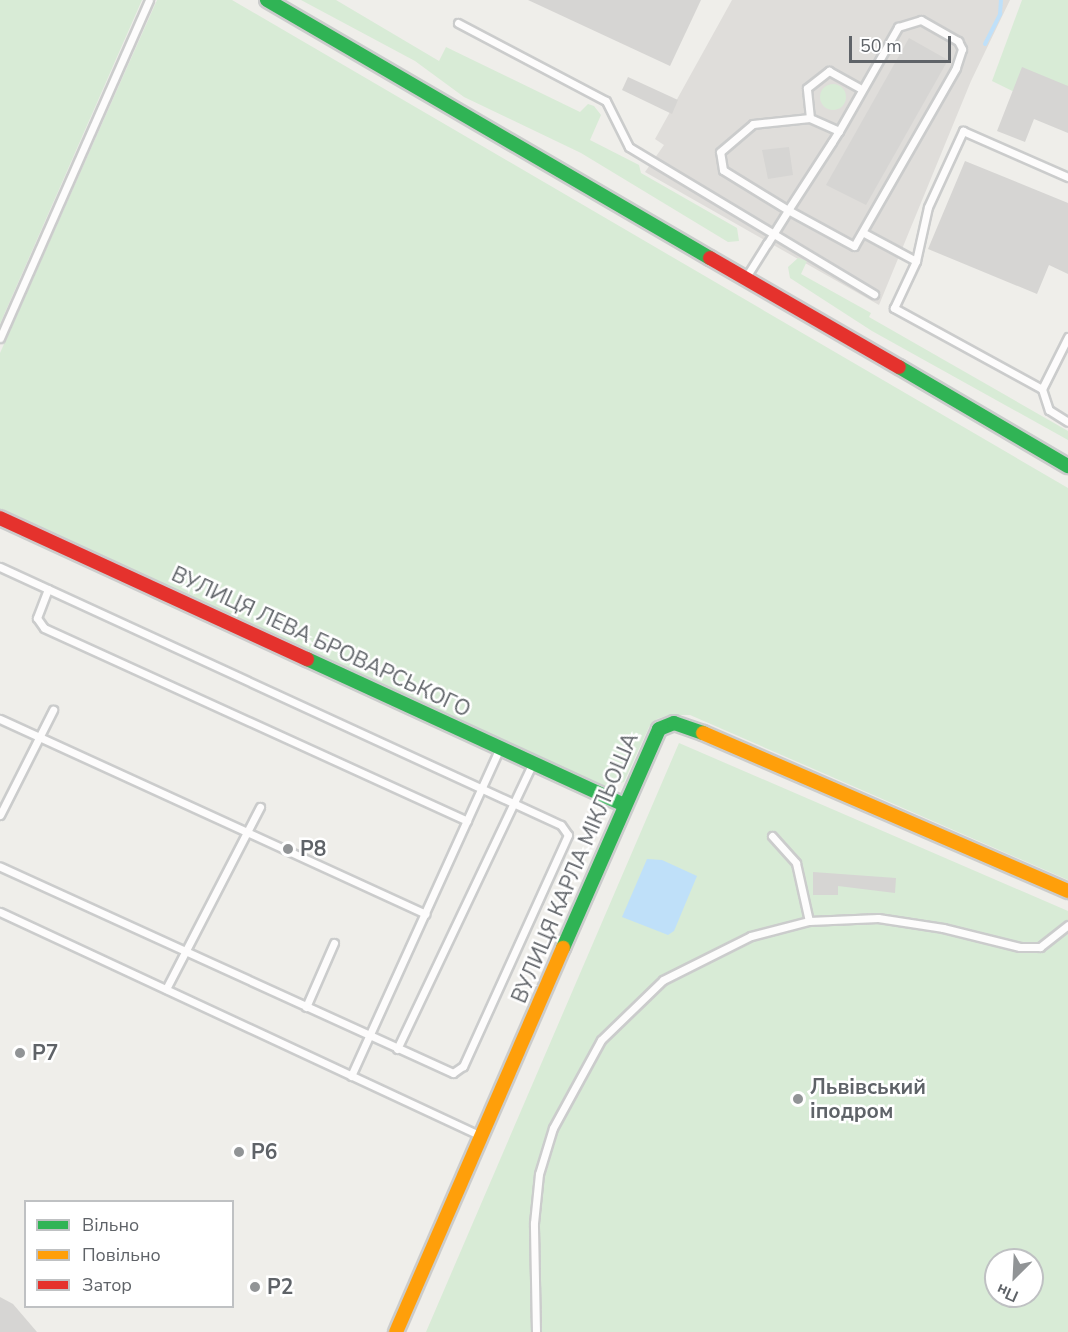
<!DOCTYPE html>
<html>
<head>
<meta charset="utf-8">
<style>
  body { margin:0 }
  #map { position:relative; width:1068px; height:1332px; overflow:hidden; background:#efeeea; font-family:"Nunito Sans",sans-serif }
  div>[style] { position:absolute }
  .industrial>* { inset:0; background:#dfddda }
  .green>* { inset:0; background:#d8ebd6 }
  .round { border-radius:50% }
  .water>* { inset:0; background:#bfe0f9 }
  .stream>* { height:4px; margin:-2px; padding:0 2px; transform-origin:2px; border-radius:2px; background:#bfe0f9 }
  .building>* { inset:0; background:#d6d5d3 }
  .roads { filter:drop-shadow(2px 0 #cbcccc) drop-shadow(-2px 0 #cbcccc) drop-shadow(0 2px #cbcccc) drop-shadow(0 -2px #cbcccc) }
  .lane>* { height:7px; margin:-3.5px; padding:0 3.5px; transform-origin:3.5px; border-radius:3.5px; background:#fdfcfc }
  .fast>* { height:14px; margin:-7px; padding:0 7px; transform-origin:7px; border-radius:7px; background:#30b455 }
  .slow>* { height:14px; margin:-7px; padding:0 7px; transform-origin:7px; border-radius:7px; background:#ff9f0a }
  .jam>* { height:14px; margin:-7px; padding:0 7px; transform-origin:7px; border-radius:7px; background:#e5322d }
  .dots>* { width:16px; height:16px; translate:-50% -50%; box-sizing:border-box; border:3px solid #fff; border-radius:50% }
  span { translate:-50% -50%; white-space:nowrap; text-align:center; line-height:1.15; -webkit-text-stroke:5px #fff; paint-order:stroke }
  .street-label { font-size:21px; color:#5f6368 }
  .poi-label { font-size:21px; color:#5f6368; font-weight:700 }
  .left { translate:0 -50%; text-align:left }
  .legend { position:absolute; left:24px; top:1200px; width:210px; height:108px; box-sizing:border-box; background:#fff; border:2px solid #bfc1c3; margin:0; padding:8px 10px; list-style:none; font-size:18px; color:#5f6368 }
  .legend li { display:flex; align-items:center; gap:12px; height:30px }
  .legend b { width:30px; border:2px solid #bfc1c3 }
  .north { position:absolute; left:984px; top:1248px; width:60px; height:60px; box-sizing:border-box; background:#fff; border:2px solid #bfc1c3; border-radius:50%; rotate:204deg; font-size:16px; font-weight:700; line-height:24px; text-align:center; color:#5f6368 }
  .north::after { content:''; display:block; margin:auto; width:21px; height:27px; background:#919496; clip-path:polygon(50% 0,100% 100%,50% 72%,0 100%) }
  .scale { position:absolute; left:849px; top:36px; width:102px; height:27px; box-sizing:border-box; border:3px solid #5f6368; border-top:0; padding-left:8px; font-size:18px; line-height:21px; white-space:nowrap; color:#5f6368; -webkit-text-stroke:4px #fff; paint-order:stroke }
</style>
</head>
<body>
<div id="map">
  <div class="industrial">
    <div style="clip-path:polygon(732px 0,1010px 0,971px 81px,879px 305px,645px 172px,664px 145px,655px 139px)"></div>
  </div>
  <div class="green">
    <div style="clip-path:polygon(0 0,142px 0,0 324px)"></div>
    <div style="clip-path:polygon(157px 0,232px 0,1068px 488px,1068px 880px,690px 715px,668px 715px,657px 719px,649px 727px,624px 782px,605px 787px,0 509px,0 353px)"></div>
    <div style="clip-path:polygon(301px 0,336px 0,439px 61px,446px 47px,580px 112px,588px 104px,594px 106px,601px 115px,590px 140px,639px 165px,641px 173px,737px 228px,739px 241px,728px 242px,581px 153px,464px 97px,415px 61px)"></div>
    <div style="clip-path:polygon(1022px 0,1068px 0,1068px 118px,992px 81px)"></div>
    <div class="round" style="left:820px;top:84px;width:26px;height:26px"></div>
    <div style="clip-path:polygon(798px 258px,807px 261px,801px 274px,871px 313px,869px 317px,1068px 431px,1068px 440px,872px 331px,790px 278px,788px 267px)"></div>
    <div style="clip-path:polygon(evenodd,679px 743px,1068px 911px,1068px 1332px,426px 1332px,679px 743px,996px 1260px,1032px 1260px,1032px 1296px,996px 1296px,996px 1260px)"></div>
  </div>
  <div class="water">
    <div style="clip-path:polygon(647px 859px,662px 860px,697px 876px,674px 931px,668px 935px,622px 917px)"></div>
  </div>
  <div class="stream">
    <div style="left:985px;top:44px;width:34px;rotate:-63deg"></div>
    <div style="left:1000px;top:14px;width:14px;rotate:-86deg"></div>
  </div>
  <div class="building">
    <div style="clip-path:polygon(528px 0,701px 0,670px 66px)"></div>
    <div style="clip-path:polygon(909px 38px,948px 60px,866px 205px,826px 185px)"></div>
    <div style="clip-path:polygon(1022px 67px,1068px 86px,1068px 133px,1034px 119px,1025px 142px,997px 131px)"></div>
    <div style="clip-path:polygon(628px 77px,678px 100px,672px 114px,622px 90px)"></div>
    <div style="clip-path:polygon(789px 147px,793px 175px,768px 179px,762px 150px)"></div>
    <div style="clip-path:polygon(965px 161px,1068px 203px,1068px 274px,1049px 265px,1037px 294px,928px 249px)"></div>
    <div style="clip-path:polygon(813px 872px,896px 878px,895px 893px,838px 886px,838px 895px,813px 895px)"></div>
    <div style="clip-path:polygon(0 1297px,13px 1304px,37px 1332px,0 1332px)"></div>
  </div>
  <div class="roads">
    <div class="lane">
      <div style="left:458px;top:23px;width:167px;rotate:27.8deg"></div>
      <div style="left:606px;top:101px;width:51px;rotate:63.4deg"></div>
      <div style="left:629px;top:147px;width:286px;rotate:31deg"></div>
      <div style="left:839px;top:131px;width:32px;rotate:-156deg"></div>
      <div style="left:810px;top:118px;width:30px;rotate:-96deg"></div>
      <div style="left:807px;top:88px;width:28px;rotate:-38deg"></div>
      <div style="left:829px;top:71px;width:35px;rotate:29deg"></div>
      <div style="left:864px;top:233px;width:59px;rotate:28.3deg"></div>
      <div style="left:748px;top:274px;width:36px;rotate:-58deg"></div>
      <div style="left:767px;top:244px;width:40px;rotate:-58deg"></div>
      <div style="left:788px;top:210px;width:81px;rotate:-57.1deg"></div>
      <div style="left:832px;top:142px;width:13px;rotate:-58deg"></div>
      <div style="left:839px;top:131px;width:120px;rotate:-60.4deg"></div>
      <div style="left:898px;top:27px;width:24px;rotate:-17deg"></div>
      <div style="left:921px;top:20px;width:43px;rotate:29.6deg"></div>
      <div style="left:958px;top:41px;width:9px;rotate:63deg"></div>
      <div style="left:962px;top:49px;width:20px;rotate:108deg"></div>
      <div style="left:956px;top:68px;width:205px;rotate:119.8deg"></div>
      <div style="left:854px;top:246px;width:75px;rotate:-151.4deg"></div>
      <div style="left:788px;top:210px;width:76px;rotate:-148.4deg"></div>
      <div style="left:723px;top:170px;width:18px;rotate:-99deg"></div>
      <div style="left:720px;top:152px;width:43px;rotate:-40.3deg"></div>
      <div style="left:753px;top:124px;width:57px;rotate:-6deg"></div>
      <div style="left:1068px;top:337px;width:58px;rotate:116.6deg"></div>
      <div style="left:1042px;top:389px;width:22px;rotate:72deg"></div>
      <div style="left:1049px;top:410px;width:22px;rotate:32deg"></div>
      <div style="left:0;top:338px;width:369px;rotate:-66.2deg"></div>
      <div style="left:1042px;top:389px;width:169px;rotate:-151.3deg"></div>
      <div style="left:894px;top:308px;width:52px;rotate:-64.9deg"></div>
      <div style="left:916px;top:261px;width:55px;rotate:-77.5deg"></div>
      <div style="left:928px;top:207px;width:84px;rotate:-65.3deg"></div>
      <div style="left:963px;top:131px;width:115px;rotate:23.7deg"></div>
      <div style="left:0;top:567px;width:617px;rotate:24.7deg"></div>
      <div style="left:561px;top:825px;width:12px;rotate:55deg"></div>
      <div style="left:568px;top:835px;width:254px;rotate:114.4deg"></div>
      <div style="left:463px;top:1066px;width:12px;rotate:145deg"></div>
      <div style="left:453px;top:1073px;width:498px;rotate:-155.5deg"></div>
      <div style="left:48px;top:589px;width:31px;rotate:111deg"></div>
      <div style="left:37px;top:618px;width:12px;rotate:55deg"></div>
      <div style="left:44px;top:628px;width:465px;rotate:24.5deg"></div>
      <div style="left:0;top:719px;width:468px;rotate:24.6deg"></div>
      <div style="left:0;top:815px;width:118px;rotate:-63.2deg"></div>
      <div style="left:772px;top:836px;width:36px;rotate:48deg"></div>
      <div style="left:796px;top:863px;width:59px;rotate:77.4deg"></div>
      <div style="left:0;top:912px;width:528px;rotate:24.96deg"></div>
      <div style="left:166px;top:989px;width:205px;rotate:-62.7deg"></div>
      <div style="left:306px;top:1007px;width:70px;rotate:-66.4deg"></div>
      <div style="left:397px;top:1049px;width:314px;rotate:-64.6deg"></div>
      <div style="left:351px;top:1076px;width:358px;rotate:-65.6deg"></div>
      <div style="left:536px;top:1332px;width:109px;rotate:-91.1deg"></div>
      <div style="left:534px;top:1223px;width:49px;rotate:-84.2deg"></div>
      <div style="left:539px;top:1174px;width:48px;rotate:-73.1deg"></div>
      <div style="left:553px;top:1128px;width:100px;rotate:-61.4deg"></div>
      <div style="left:601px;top:1040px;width:86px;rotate:-44.1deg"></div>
      <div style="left:663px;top:980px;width:98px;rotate:-26.6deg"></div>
      <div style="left:751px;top:936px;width:60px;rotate:-14.5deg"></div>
      <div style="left:809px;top:921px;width:69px;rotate:-2.5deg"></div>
      <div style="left:878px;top:918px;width:66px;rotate:8.7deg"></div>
      <div style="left:943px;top:928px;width:79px;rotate:13.9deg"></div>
      <div style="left:1020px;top:947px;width:20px"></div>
      <div style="left:1040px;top:947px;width:36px;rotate:-38deg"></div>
    </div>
    <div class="fast">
      <div style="left:267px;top:0;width:513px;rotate:30.22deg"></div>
      <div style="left:899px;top:367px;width:196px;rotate:30.4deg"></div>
      <div style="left:307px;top:659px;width:349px;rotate:24.7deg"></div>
      <div style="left:563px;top:948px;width:239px;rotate:-66.3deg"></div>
      <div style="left:659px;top:729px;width:16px;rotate:-22deg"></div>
      <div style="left:674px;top:723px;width:31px;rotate:19deg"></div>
    </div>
    <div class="slow">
      <div style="left:703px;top:733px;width:398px;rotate:23.4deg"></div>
      <div style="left:396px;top:1332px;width:419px;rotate:-66.5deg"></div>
    </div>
    <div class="jam">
      <div style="left:710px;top:258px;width:218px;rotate:30deg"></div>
      <div style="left:0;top:518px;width:338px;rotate:24.7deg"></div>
    </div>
  </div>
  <div class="dots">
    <div style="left:288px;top:849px;background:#919496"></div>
    <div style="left:20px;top:1053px;background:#919496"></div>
    <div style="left:798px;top:1099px;background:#919496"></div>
    <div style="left:239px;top:1152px;background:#919496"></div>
    <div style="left:255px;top:1287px;background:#919496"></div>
  </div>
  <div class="street-label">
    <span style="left:321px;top:642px;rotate:25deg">ВУЛИЦЯ ЛЕВА БРОВАРСЬКОГО</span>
    <span style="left:575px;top:868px;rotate:-67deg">ВУЛИЦЯ КАРЛА МІКЛЬОША</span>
  </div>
  <div class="poi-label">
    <span class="left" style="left:300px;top:849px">P8</span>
    <span class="left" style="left:32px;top:1053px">P7</span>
    <span class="left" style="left:810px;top:1099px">Львівський<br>іподром</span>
    <span class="left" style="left:251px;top:1152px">P6</span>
    <span class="left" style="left:267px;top:1287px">P2</span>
  </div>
  <ul class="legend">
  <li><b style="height:8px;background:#30b455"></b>Вільно</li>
  <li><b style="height:8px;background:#ff9f0a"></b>Повільно</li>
  <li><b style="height:8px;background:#e5322d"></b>Затор</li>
  </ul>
  <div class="north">Пн</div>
  <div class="scale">50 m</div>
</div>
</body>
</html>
